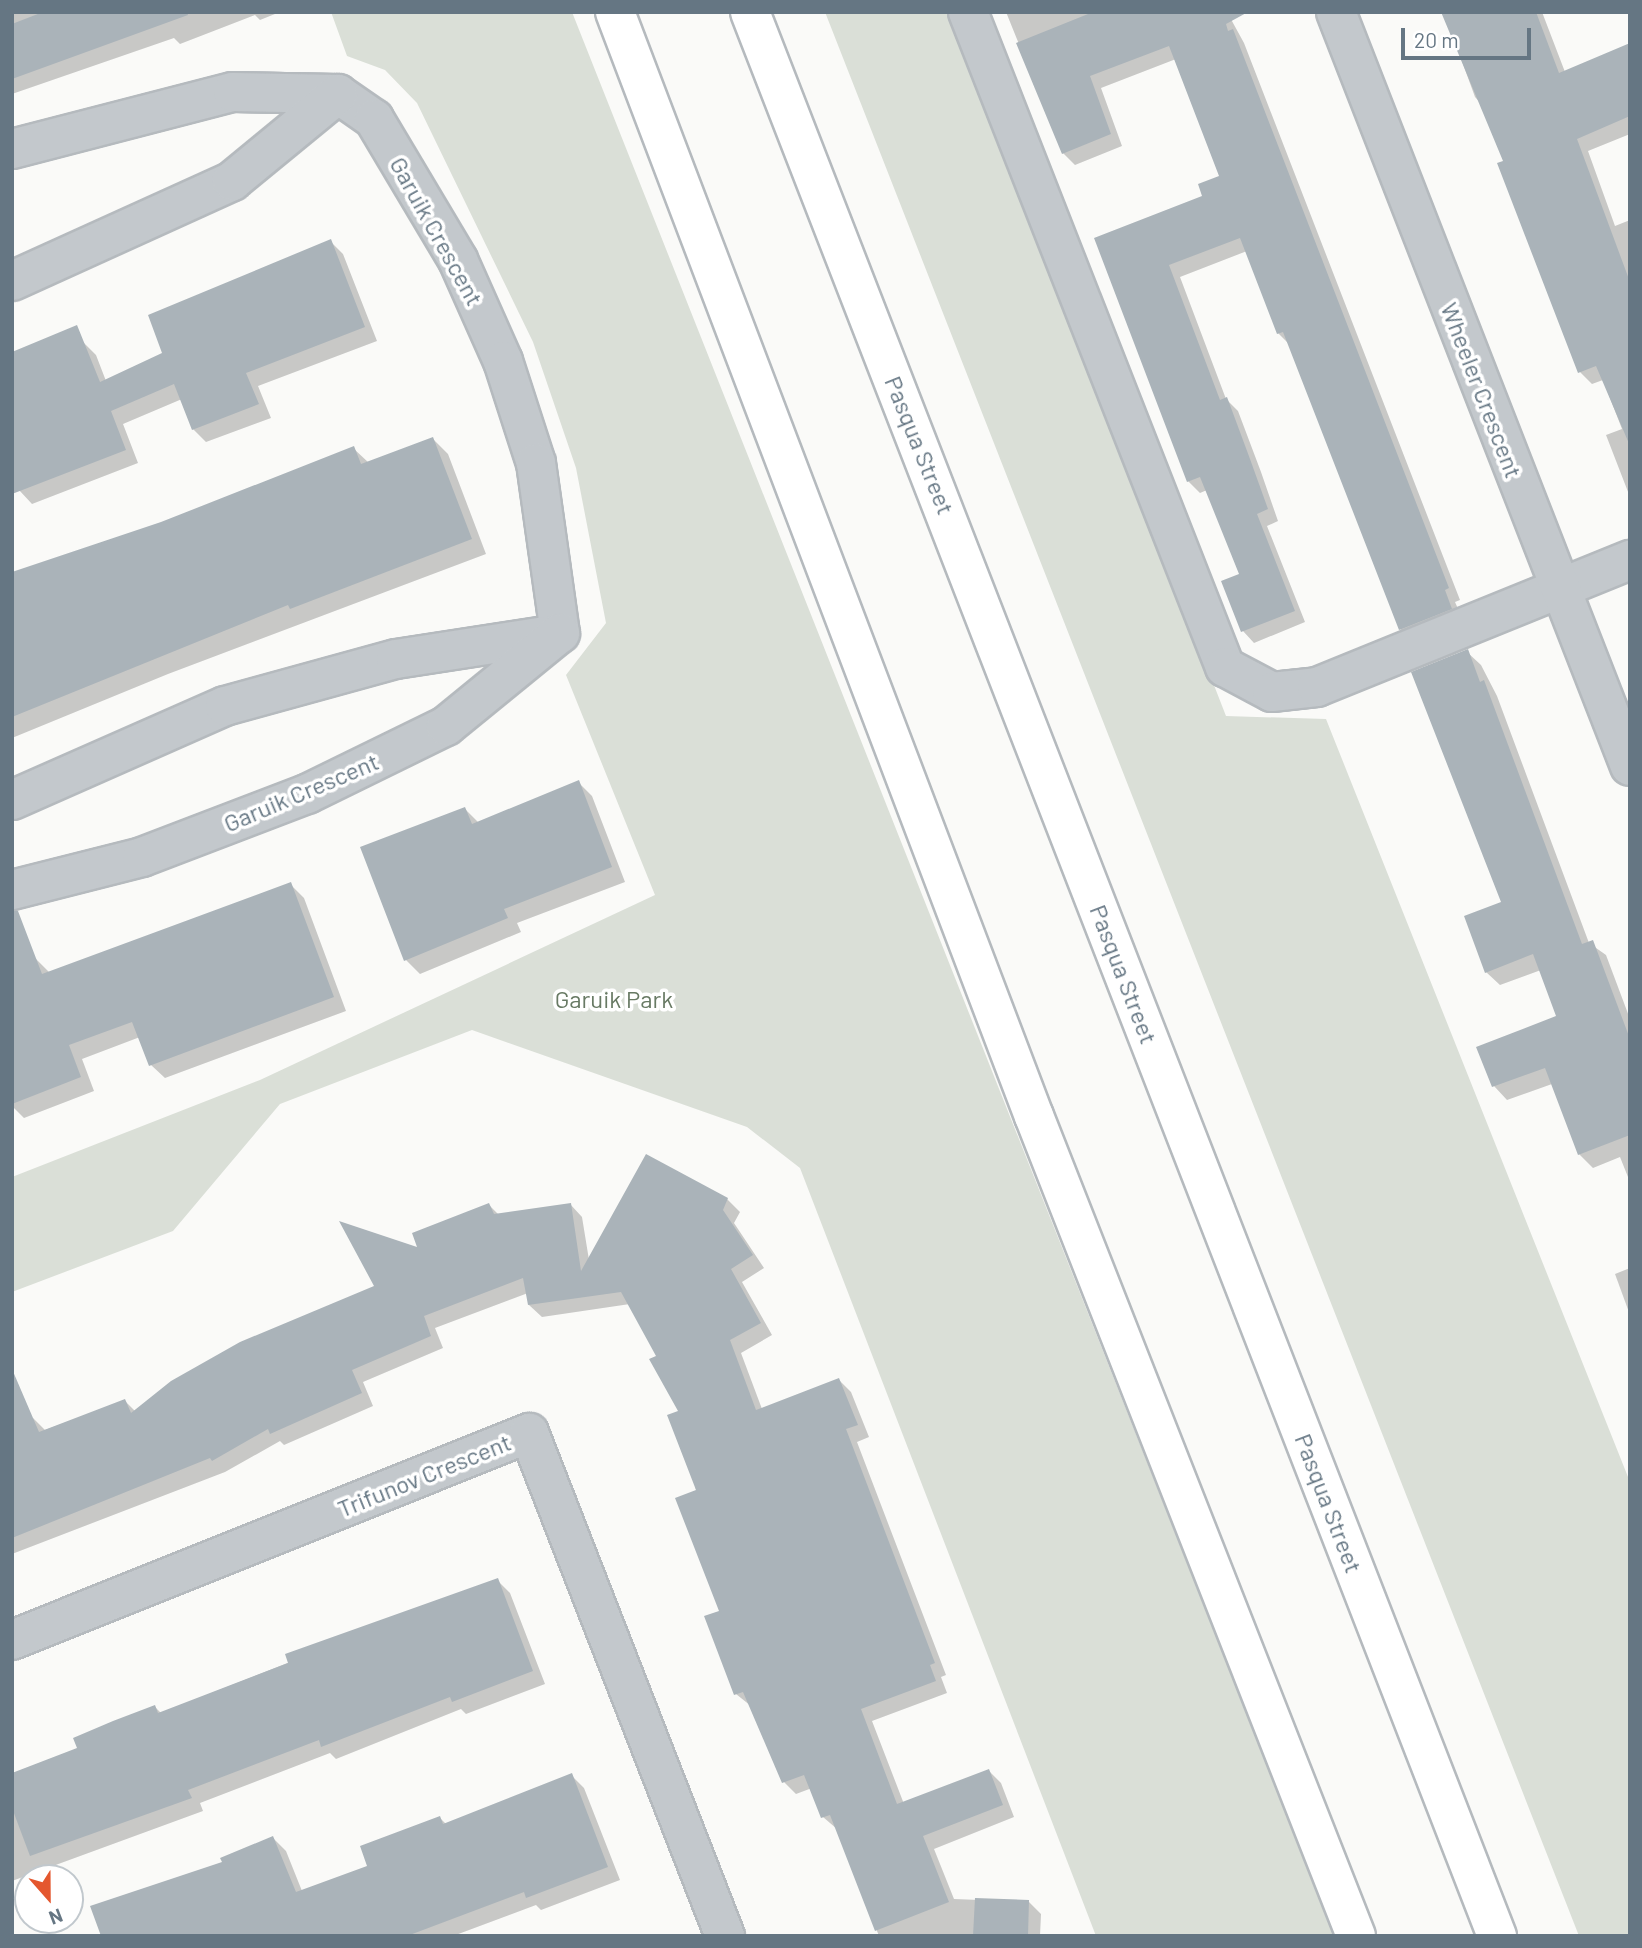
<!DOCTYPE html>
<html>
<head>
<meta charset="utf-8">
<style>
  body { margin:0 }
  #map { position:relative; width:1642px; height:1948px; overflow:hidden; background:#fafaf8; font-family:Barlow,sans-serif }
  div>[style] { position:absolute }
  .green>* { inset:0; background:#dadfd7 }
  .shadow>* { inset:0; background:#0003 }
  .building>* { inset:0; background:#aab3b9 }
  .roads { filter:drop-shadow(2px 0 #b5babe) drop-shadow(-2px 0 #b5babe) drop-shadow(0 2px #b5babe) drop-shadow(0 -2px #b5babe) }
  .minor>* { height:38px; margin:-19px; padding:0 19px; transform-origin:19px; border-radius:19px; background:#c3c8cc }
  .major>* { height:38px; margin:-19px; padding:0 19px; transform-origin:19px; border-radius:19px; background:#fff }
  span { translate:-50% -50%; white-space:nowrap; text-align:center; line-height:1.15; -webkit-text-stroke:7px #fff; paint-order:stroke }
  .street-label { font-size:24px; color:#657683 }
  .park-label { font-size:24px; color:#687a64 }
  .frame { position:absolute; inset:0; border:14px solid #657683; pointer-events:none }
  .north { position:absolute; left:14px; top:1864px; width:70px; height:70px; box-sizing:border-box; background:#fff; border:2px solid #c1c8cd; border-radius:50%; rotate:159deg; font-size:19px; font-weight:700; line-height:28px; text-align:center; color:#657683 }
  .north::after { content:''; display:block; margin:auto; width:24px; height:32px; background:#e4572e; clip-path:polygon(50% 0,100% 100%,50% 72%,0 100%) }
  .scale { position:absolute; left:1401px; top:28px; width:130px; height:32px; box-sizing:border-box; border:4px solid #657683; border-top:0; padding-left:9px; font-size:21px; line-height:24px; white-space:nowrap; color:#657683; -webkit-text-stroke:5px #fff; paint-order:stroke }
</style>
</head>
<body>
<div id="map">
  <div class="green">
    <div style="clip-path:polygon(331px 12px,572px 12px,1335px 1936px,1096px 1936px,800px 1168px,747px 1127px,472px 1030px,280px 1104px,173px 1231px,12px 1292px,12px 1177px,260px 1080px,655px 895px,566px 675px,606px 623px,576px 468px,533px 342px,417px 103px,385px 70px,347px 56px)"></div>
    <div style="clip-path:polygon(825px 12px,952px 12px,1226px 716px,1326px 719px,1630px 1482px,1630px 1936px,1579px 1936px)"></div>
  </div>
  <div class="shadow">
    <div style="clip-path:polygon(12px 12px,280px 12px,260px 20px,255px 15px,180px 44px,174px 38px,12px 94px)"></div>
    <div style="clip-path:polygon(1006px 12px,1227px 12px,1244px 43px,1460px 600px,1455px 602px,1463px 620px,1412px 641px,1400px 629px,1290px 345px,1278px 333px,1247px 251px,1180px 277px,1226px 399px,1238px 411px,1261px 472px,1278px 521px,1267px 526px,1305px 622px,1254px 643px,1243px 631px,1241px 575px,1207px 490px,1200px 493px,1188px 481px,1096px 239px,1205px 197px,1222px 177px,1176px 59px,1101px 88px,1122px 146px,1075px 165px,1063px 153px)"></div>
    <div style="clip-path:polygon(1444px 12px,1542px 12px,1565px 72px,1630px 50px,1630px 134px,1588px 151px,1615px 226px,1630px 220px,1630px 497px,1606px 435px,1622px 429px,1603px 380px,1592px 384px,1580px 372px,1505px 162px,1484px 107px,1475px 97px)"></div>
    <div style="clip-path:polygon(330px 241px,343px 254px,377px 341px,258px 386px,271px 418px,206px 442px,193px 429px,182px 399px,123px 424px,138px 463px,32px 504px,19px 490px,83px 342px,96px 355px,106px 381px,164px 354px)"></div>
    <div style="clip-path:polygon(433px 439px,448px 454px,486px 554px,168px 674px,12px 738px,12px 574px,162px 523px,353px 448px,369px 463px)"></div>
    <div style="clip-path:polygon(1467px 652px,1481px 665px,1497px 696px,1589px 943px,1606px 955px,1630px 1019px,1630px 1182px,1620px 1157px,1593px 1168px,1579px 1154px,1552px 1084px,1507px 1100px,1494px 1086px,1479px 1048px,1558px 1017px,1541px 970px,1500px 985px,1486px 972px,1503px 903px)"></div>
    <div style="clip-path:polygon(578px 782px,592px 796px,625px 882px,517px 923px,521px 932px,420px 974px,406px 960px,465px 809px,479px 823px)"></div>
    <div style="clip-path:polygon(290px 884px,304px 898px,346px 1011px,165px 1078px,151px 1065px,140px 1037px,82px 1059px,94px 1091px,24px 1118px,12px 1106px,12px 969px,36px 959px,50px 973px)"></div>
    <div style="clip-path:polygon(727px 1199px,740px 1212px,734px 1223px,764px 1268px,742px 1282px,772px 1335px,741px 1353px,762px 1409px,839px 1380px,851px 1392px,869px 1437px,857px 1442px,946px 1675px,941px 1677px,947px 1693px,872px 1721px,904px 1804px,989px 1771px,1001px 1783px,1014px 1817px,934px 1849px,954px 1899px,1029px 1902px,1041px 1914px,1040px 1936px,879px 1936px,837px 1829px,823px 1817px,812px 1788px,796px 1794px,784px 1782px,751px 1706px,736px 1694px,707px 1617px,721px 1612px,680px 1412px,659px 1357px,630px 1304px,542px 1317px,529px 1305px,528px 1293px,435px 1328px,443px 1348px,363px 1382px,373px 1406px,284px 1445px,280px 1441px,225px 1472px,12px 1554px,12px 1426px,33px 1418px,45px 1430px,125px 1401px,135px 1411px,376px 1287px,420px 1250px,489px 1205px,499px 1215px,570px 1204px,582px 1217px,589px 1260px)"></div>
    <div style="clip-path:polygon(1630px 1268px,1630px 1315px,1615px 1274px)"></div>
    <div style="clip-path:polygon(497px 1580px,510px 1593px,545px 1684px,466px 1714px,461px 1709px,336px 1759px,330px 1753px,200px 1803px,203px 1811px,12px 1881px,12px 1775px,80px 1749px,155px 1707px,161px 1713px)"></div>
    <div style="clip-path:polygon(571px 1775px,584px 1788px,620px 1880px,541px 1910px,536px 1905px,453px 1936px,101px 1936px,273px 1838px,286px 1851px,302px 1891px,370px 1867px,440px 1818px,446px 1824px)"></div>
  </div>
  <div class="building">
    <div style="clip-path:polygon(43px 12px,187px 12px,188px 15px,12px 79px,12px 24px)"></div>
    <div style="clip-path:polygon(1093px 12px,1248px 12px,1226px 24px,1228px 31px,1233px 29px,1449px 588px,1445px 590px,1452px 609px,1399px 630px,1283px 332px,1277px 334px,1240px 238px,1169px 265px,1220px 400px,1227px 397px,1250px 459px,1268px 509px,1257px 514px,1295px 611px,1241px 632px,1221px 581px,1239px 574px,1200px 477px,1187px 482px,1094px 238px,1202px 196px,1198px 184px,1219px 176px,1169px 46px,1090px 76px,1111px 134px,1062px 154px,1016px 43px)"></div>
    <div style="clip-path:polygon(1441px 12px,1536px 12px,1559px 73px,1630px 43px,1630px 116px,1577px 139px,1630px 282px,1630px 446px,1596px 366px,1578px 373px,1497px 163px,1503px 161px)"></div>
    <div style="clip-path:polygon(331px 239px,365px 327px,246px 373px,259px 404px,192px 430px,174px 384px,111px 411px,126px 450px,12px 494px,12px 352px,77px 325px,100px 382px,162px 353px,148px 315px)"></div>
    <div style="clip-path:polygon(433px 437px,472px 539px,290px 609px,288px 605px,12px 717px,12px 572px,161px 522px,354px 446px,361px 464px)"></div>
    <div style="clip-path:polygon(1468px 649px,1480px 682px,1484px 680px,1582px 944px,1593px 940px,1630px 1039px,1630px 1135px,1578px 1155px,1545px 1068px,1492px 1087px,1476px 1047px,1556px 1016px,1533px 954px,1485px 973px,1464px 916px,1501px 902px,1411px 672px)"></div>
    <div style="clip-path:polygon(579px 780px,612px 867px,504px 909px,508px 918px,404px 961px,360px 847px,465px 807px,472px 824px)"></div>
    <div style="clip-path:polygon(291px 882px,334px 997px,149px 1066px,132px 1022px,69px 1045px,81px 1077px,12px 1104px,12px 911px,18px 911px,42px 974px)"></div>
    <div style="clip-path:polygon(646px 1154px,728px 1198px,723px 1210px,753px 1255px,731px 1269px,761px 1323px,730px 1340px,756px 1410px,839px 1378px,858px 1425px,846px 1429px,935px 1663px,930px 1665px,936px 1681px,861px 1709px,897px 1804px,989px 1769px,1003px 1805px,923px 1836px,949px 1902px,875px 1931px,830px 1815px,821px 1818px,804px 1775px,782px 1783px,743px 1692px,734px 1695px,704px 1616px,719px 1611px,675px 1498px,696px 1490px,667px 1415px,678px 1411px,649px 1359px,656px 1356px,621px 1292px,528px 1305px,523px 1278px,424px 1316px,431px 1336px,352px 1370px,362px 1393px,270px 1434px,268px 1429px,212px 1461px,210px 1458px,12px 1538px,12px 1369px,39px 1432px,125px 1399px,131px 1413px,171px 1381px,240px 1342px,374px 1286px,339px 1221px,417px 1247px,412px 1233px,489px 1203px,494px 1214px,571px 1203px,581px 1271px)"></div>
    <div style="clip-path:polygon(498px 1578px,533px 1671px,452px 1702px,450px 1697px,321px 1747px,319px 1740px,188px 1790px,192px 1798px,30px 1856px,12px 1808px,12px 1773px,77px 1748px,73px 1738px,113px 1721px,155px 1705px,158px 1713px,288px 1663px,285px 1654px)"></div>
    <div style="clip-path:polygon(572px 1773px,608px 1867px,526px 1898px,524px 1892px,407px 1936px,101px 1936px,90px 1906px,222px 1862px,220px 1858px,273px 1836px,296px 1892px,367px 1866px,360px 1846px,440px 1816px,443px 1824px)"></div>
    <div style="clip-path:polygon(975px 1898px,1029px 1900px,1028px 1936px,973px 1936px)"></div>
  </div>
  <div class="roads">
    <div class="minor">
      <div style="left:968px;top:12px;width:704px;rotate:68.58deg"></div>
      <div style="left:1225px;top:667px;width:53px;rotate:28deg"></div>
      <div style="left:1272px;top:692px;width:45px;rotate:-6.3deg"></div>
      <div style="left:1317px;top:687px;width:338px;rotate:-22.1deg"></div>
      <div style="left:1336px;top:12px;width:809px;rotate:68.7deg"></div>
      <div style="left:12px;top:149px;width:228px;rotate:-14.5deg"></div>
      <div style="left:233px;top:92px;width:105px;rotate:1.1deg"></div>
      <div style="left:338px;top:94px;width:44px;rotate:34.8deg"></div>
      <div style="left:374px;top:119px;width:164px;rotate:59.2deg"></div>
      <div style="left:458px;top:260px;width:111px;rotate:66deg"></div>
      <div style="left:503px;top:361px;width:107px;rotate:72.1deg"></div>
      <div style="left:536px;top:463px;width:172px;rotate:82deg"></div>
      <div style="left:12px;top:281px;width:242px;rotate:-24.4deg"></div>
      <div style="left:232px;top:181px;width:137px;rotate:-39.4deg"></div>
      <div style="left:12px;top:800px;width:233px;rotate:-23.8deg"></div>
      <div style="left:225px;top:706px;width:177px;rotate:-15.4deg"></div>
      <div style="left:396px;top:659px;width:164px;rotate:-8.8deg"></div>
      <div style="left:12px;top:890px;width:134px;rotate:-14.2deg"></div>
      <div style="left:142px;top:857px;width:177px;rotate:-20.9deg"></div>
      <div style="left:307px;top:794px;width:155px;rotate:-26.1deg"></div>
      <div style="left:446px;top:726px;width:147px;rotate:-39.2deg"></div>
      <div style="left:12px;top:1640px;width:557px;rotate:-21.82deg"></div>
      <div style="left:529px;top:1433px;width:540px;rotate:68.71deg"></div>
    </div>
    <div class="major">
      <div style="left:615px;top:12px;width:1181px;rotate:69.22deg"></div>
      <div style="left:1034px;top:1116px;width:881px;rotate:68.56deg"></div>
      <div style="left:750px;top:12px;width:2064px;rotate:68.78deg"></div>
    </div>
  </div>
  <div class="street-label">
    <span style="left:437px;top:231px;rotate:61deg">Garuik Crescent</span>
    <span style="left:1482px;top:390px;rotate:69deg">Wheeler Crescent</span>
    <span style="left:920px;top:445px;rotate:68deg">Pasqua Street</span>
    <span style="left:301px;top:792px;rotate:-23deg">Garuik Crescent</span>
    <span style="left:1124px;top:974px;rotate:69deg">Pasqua Street</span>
    <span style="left:424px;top:1475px;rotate:-22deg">Trifunov Crescent</span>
    <span style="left:1329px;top:1503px;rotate:69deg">Pasqua Street</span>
  </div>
  <div class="park-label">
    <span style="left:614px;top:999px">Garuik Park</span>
  </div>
  <div class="frame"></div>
  <div class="north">N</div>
  <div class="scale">20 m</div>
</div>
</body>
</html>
